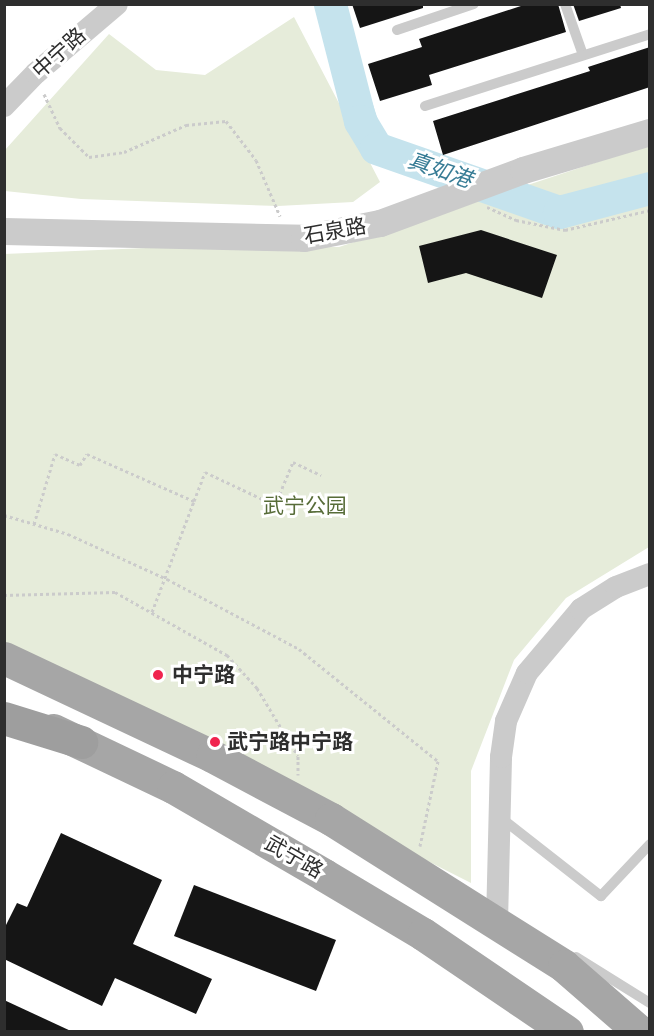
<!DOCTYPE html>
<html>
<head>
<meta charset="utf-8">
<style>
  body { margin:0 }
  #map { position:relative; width:654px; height:1036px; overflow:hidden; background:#fff; font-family:Rubik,"Noto Sans SC",sans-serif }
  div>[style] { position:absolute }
  .green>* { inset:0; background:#e6ecda }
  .water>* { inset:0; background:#c5e3ed }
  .river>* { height:33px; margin:-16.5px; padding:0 16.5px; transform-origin:16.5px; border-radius:16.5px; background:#c5e3ed }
  .building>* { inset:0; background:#151515 }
  .path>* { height:3px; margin-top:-1.5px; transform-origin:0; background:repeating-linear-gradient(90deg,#cbcbcb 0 3px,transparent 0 6px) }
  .service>* { height:10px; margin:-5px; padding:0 5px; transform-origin:5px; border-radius:5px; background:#cbcbcb }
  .minor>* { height:22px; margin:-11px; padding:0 11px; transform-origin:11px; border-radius:11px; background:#cbcbcb }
  .tertiary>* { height:27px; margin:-13.5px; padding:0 13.5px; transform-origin:13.5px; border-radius:13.5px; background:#cbcbcb }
  .primary>* { height:33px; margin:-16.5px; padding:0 16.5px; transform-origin:16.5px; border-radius:16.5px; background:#a6a6a6 }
  .trunk>* { height:33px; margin:-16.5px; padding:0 16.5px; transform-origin:16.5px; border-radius:16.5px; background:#9e9e9e }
  .dots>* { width:16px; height:16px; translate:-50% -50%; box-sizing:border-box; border:3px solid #fff; border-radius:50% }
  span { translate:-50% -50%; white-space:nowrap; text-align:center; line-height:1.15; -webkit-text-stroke:6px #fff; paint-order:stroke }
  .street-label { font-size:21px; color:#2e2e2e }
  .park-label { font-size:21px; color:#576c38 }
  .poi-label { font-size:21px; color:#2e2e2e; font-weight:700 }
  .left { translate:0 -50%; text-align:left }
  .water-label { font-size:22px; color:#377c95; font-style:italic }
  .frame { position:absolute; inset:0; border:6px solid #2e2e2e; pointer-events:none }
</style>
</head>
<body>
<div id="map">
  <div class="green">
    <div style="clip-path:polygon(294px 17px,380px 182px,353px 202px,278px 206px,81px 199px,5px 191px,5px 150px,109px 34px,156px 70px,205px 75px)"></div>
    <div style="clip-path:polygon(649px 145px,649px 547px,566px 598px,514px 660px,471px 771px,471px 883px,5px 647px,4px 254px,146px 248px,339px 247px)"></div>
  </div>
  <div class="water">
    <div style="clip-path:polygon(321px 5px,340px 5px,384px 138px,478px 172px,463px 178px,431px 178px,376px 148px,356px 107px)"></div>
    <div style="clip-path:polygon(649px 178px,649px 200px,559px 217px,487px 200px,503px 192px,559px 212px)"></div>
  </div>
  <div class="river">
    <div style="left:330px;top:4px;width:121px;rotate:75.6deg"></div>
    <div style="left:360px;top:121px;width:31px;rotate:59deg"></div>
    <div style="left:376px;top:148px;width:194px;rotate:19.3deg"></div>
    <div style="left:559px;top:212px;width:94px;rotate:-14.8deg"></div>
  </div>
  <div class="building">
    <div style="clip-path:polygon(352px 4px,423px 4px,423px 8px,360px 28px)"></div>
    <div style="clip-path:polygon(527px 4px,558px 4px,566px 32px,429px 75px,432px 85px,380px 101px,368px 64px,422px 47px,419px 39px)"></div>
    <div style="clip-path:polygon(573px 4px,620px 4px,621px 8px,579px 21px)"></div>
    <div style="clip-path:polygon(650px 47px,650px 87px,443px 155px,433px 121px,590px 71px,588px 67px)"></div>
    <div style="clip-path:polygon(481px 230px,557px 255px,542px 298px,466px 273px,428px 283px,419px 246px)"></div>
    <div style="clip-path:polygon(61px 833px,162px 880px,133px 944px,212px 979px,196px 1014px,115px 978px,102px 1006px,4px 959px,4px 929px,17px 903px,27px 907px)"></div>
    <div style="clip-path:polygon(194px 885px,336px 940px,316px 991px,174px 936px)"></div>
    <div style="clip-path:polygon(4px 1000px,73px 1032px,4px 1032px)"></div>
  </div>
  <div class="path">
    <div style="left:44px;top:94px;width:38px;rotate:65deg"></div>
    <div style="left:60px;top:128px;width:41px;rotate:45deg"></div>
    <div style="left:89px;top:157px;width:35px;rotate:-8deg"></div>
    <div style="left:124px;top:152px;width:68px;rotate:-23.5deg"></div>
    <div style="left:186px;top:125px;width:40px;rotate:-5.7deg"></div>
    <div style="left:226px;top:121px;width:49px;rotate:52.4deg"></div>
    <div style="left:256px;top:160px;width:61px;rotate:66.8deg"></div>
    <div style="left:487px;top:207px;width:32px;rotate:24deg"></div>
    <div style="left:516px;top:220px;width:50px;rotate:11.5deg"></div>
    <div style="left:565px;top:230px;width:87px;rotate:-13.2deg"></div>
    <div style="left:4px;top:515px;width:67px;rotate:16.5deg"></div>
    <div style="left:68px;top:534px;width:109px;rotate:24.4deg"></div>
    <div style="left:167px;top:579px;width:149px;rotate:27.9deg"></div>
    <div style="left:299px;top:649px;width:179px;rotate:38.9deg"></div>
    <div style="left:438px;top:761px;width:87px;rotate:102deg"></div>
    <div style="left:34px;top:524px;width:73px;rotate:-73.3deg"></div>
    <div style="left:55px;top:454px;width:27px;rotate:24deg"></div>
    <div style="left:80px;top:465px;width:13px;rotate:-58deg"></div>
    <div style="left:87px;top:454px;width:117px;rotate:23.7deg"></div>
    <div style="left:194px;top:501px;width:31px;rotate:-69deg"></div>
    <div style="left:205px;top:472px;width:77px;rotate:25.2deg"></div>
    <div style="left:275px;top:505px;width:47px;rotate:-67.3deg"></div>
    <div style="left:293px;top:462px;width:31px;rotate:25deg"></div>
    <div style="left:4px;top:595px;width:111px;rotate:-1.5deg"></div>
    <div style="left:115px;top:592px;width:129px;rotate:29.4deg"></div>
    <div style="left:227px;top:655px;width:45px;rotate:47.7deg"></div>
    <div style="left:257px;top:688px;width:79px;rotate:58.9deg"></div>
    <div style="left:298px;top:756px;width:19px;rotate:90deg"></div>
    <div style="left:152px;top:612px;width:119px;rotate:-69.3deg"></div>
  </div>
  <div class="service">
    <div style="left:565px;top:4px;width:54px;rotate:70.6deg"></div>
    <div style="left:397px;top:30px;width:81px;rotate:-18.7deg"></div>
    <div style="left:425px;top:106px;width:236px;rotate:-17.7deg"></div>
    <div style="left:501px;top:818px;width:127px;rotate:38deg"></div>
    <div style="left:601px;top:896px;width:71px;rotate:-46.7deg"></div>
    <div style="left:576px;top:957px;width:87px;rotate:31.9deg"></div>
  </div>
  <div class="minor">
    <div style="left:4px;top:106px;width:46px;rotate:-45.9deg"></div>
    <div style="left:36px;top:73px;width:106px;rotate:-40.4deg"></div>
    <div style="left:497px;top:922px;width:165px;rotate:-88.6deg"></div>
    <div style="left:501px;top:757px;width:36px;rotate:-82deg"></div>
    <div style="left:506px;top:721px;width:52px;rotate:-66.4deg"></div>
    <div style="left:527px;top:673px;width:84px;rotate:-49.8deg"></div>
    <div style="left:581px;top:609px;width:41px;rotate:-32.2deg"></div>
    <div style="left:616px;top:587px;width:36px;rotate:-21deg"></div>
  </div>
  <div class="tertiary">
    <div style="left:4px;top:231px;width:300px;rotate:1.3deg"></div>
    <div style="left:304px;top:238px;width:77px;rotate:-11.2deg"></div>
    <div style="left:380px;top:223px;width:153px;rotate:-20.3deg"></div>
    <div style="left:523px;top:170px;width:133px;rotate:-16.7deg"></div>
  </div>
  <div class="primary">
    <div style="left:4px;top:658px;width:230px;rotate:25.2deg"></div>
    <div style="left:212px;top:756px;width:135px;rotate:27.9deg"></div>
    <div style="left:331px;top:819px;width:275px;rotate:32.2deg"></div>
    <div style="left:564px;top:966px;width:101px;rotate:41deg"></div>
    <div style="left:53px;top:730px;width:133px;rotate:25.4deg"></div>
    <div style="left:173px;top:787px;width:175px;rotate:30.2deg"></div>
    <div style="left:324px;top:875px;width:115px;rotate:30.8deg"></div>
    <div style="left:423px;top:934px;width:174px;rotate:34.2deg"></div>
  </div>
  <div class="trunk">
    <div style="left:4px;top:718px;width:81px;rotate:17.3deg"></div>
  </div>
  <div class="dots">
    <div style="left:158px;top:675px;background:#f0244e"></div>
    <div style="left:215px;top:742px;background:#f0244e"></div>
  </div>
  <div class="street-label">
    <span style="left:59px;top:53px;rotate:-42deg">中宁路</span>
    <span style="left:335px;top:231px;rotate:-10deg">石泉路</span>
    <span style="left:294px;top:857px;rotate:30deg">武宁路</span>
  </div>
  <div class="park-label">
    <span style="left:305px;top:506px">武宁公园</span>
  </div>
  <div class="poi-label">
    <span class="left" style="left:172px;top:675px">中宁路</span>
    <span class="left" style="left:227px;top:742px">武宁路中宁路</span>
  </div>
  <div class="water-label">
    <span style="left:440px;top:170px;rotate:19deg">真如港</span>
  </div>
  <div class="frame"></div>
</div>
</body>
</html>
